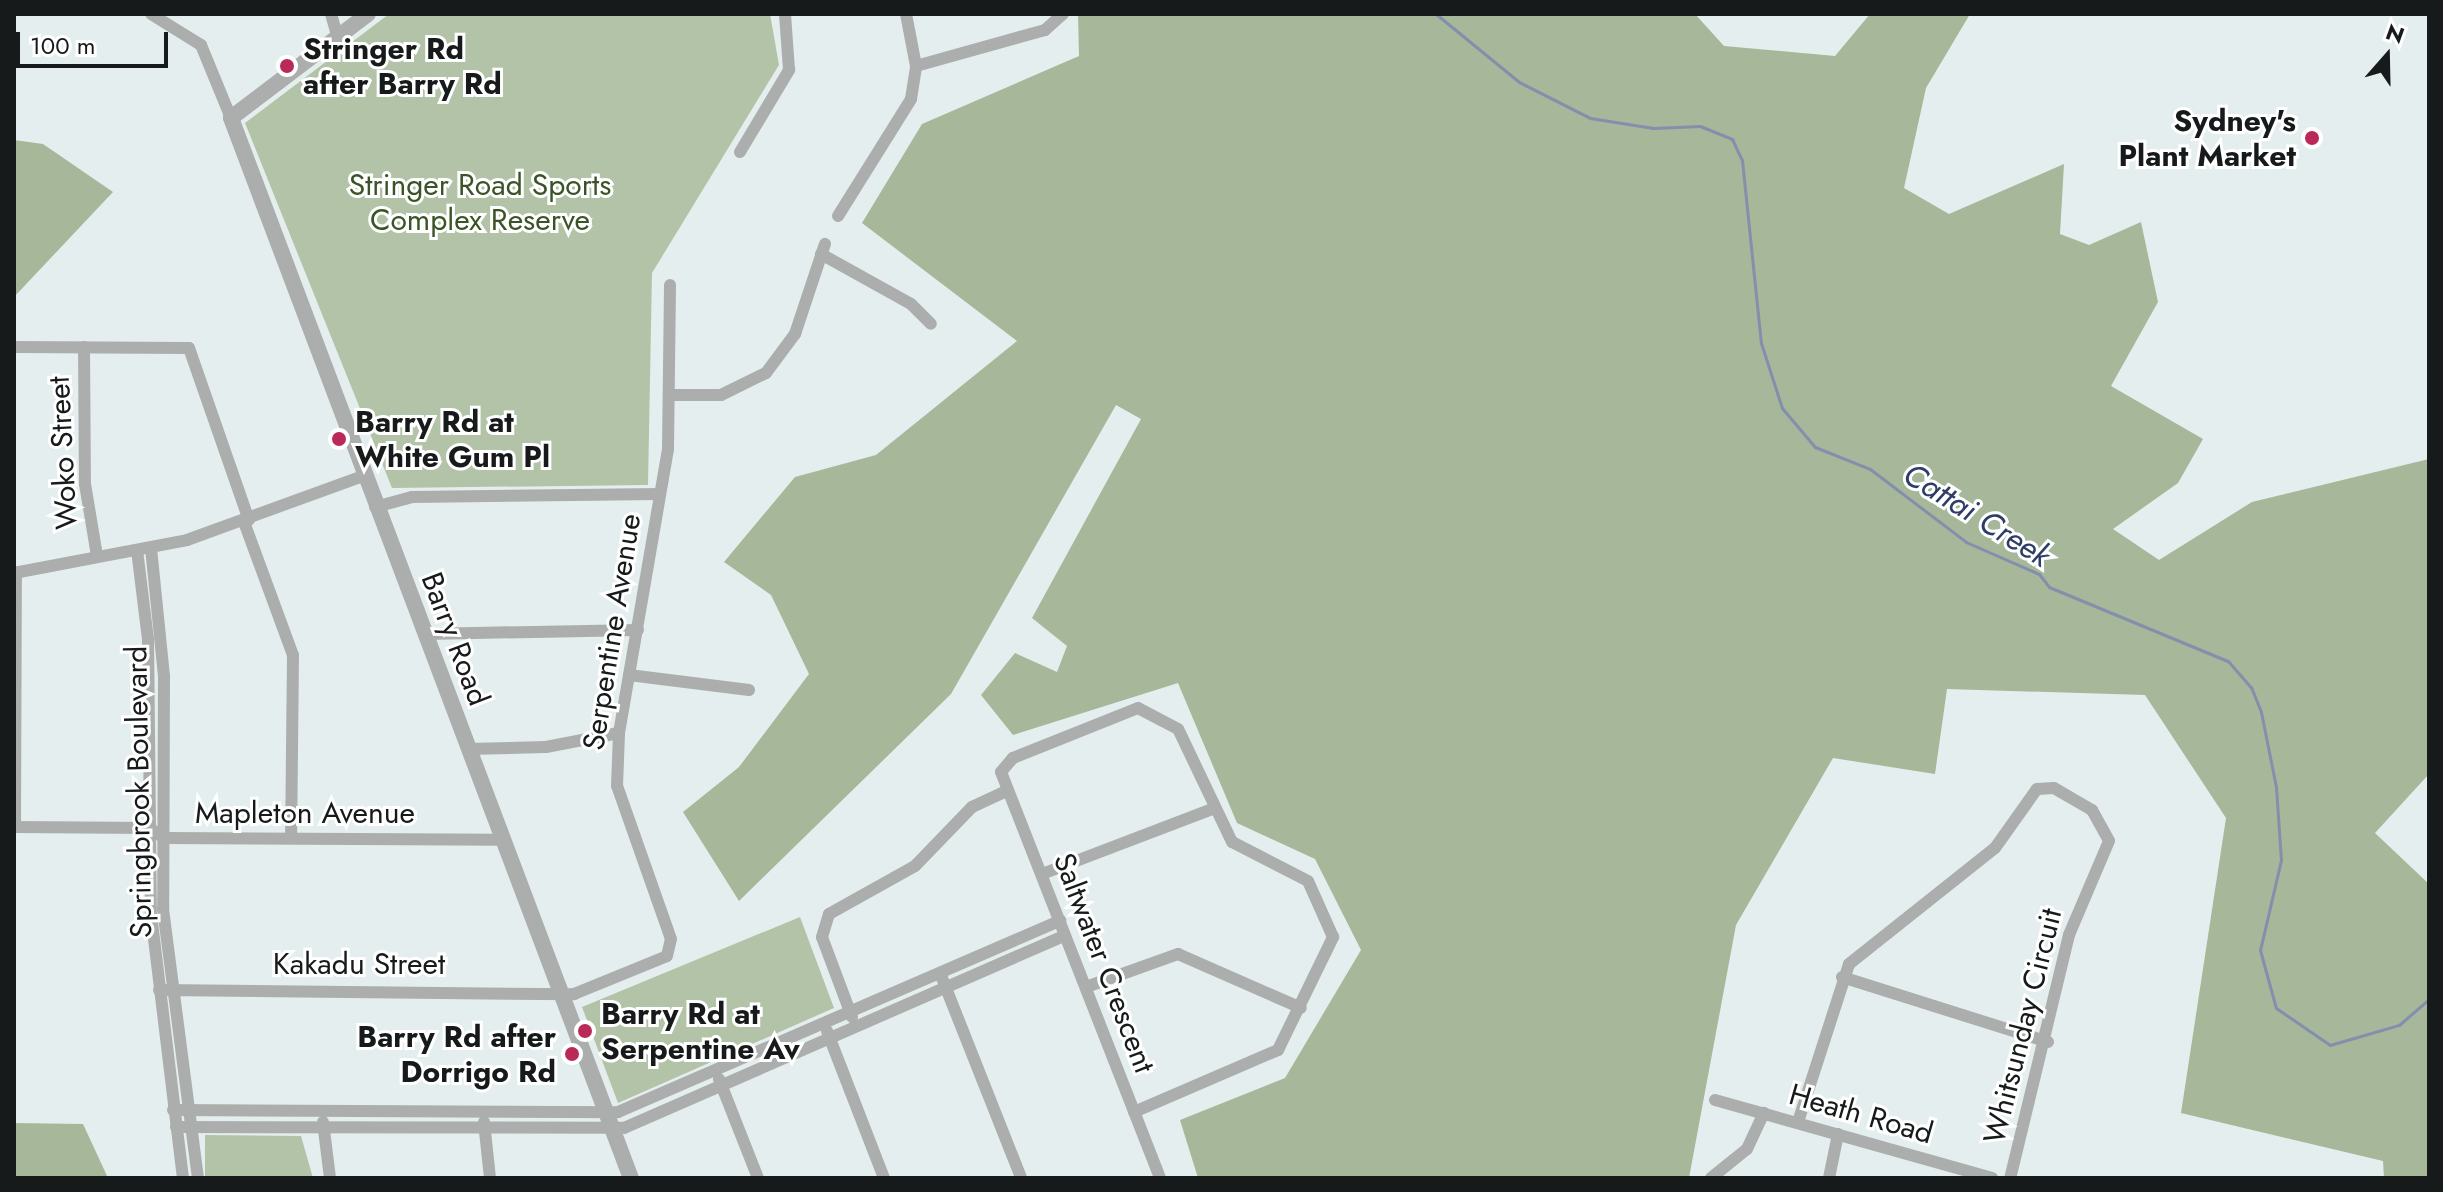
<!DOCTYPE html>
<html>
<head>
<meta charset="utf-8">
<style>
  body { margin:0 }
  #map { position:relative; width:2443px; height:1192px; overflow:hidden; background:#e5eeee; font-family:Jost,sans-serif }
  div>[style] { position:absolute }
  .green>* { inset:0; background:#b3c3a7 }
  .forest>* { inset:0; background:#a6b79a }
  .stream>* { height:3px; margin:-1.5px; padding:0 1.5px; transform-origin:1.5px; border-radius:1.5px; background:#838fac }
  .minor>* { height:12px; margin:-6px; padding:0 6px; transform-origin:6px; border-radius:6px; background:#abaeac }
  .tertiary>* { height:16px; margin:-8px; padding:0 8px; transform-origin:8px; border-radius:8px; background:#abaeac }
  .dots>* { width:22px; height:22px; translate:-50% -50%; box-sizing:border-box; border:4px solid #fff; border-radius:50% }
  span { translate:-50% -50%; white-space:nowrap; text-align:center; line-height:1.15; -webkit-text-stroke:6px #fff; paint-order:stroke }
  .poi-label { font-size:30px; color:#171a1a; font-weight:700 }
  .left { translate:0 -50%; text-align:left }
  .right { translate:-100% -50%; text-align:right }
  .park-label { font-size:30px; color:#3b5427 }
  .street-label { font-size:30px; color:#171a1a }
  .water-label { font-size:32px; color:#2d3d66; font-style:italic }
  .frame { position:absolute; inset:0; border:16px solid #171a1a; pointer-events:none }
  .north { position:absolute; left:2347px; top:16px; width:80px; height:80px; -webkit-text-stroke:6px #fff; paint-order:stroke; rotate:20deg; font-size:22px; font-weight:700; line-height:32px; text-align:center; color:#171a1a }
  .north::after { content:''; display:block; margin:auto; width:28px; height:36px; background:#171a1a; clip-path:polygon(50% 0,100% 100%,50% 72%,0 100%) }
  .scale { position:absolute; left:16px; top:32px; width:152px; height:36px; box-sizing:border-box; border:4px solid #171a1a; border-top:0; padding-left:10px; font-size:24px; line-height:28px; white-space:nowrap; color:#171a1a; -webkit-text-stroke:6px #fff; paint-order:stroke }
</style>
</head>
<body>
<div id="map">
  <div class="green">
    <div style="clip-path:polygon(389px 14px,770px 14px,779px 65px,652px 273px,648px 485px,392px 488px,245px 123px)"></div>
    <div style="clip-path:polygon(800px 917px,834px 1008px,618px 1103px,582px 1007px)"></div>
    <div style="clip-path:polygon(205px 1135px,301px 1136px,313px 1178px,205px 1178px)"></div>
  </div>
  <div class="forest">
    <div style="clip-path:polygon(1078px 14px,1695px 14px,1724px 46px,1835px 56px,1870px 14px,1970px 14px,1926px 88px,1904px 188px,1949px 214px,2064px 164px,2060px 234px,2089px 245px,2141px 222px,2158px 302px,2111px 386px,2203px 439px,2178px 483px,2113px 529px,2159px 560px,2252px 502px,2429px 459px,2429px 774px,2375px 833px,2429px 884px,2429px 1178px,2384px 1178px,2383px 1161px,2181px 1113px,2226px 818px,2145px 695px,1947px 689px,1935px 774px,1833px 758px,1736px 925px,1689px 1178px,1198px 1178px,1180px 1120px,1285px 1078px,1361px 950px,1315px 859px,1237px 823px,1178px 683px,1013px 735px,981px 695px,1015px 653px,1057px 672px,1067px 646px,1032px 618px,1141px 419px,1116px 405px,951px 694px,739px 901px,683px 812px,739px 767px,809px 674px,771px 595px,724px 562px,795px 477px,876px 455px,1017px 341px,862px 223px,922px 124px,1079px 56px)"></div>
    <div style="clip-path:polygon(14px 140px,43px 144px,113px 192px,14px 297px)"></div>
    <div style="clip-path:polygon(14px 1123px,83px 1124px,108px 1178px,14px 1178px)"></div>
  </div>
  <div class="stream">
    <div style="left:1436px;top:14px;width:107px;rotate:39.3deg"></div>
    <div style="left:1519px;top:82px;width:80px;rotate:26.9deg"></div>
    <div style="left:1590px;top:118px;width:64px;rotate:9deg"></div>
    <div style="left:1653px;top:128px;width:47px;rotate:-2.4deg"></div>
    <div style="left:1700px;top:126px;width:35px;rotate:22deg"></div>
    <div style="left:1732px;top:139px;width:23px;rotate:65deg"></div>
    <div style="left:1742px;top:160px;width:184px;rotate:84.1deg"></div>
    <div style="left:1761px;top:343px;width:68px;rotate:72.1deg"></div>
    <div style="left:1782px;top:408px;width:51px;rotate:49.8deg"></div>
    <div style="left:1815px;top:447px;width:59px;rotate:21.8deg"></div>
    <div style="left:1870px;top:469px;width:121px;rotate:37.2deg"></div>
    <div style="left:1966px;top:542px;width:80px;rotate:23.7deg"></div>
    <div style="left:2039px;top:574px;width:16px;rotate:52deg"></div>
    <div style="left:2049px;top:587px;width:194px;rotate:22.5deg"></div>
    <div style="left:2228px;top:661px;width:35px;rotate:49deg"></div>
    <div style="left:2251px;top:687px;width:27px;rotate:68deg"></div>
    <div style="left:2261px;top:712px;width:76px;rotate:78.7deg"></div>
    <div style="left:2276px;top:787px;width:73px;rotate:86.1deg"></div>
    <div style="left:2281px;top:860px;width:92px;rotate:103.1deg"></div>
    <div style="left:2260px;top:950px;width:60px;rotate:74.6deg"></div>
    <div style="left:2276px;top:1008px;width:65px;rotate:34.4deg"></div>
    <div style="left:2330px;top:1045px;width:72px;rotate:-16.2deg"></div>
    <div style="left:2399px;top:1025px;width:40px;rotate:-41deg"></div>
  </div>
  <div class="minor">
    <div style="left:151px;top:14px;width:59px;rotate:31.8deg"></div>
    <div style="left:201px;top:45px;width:79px;rotate:67.7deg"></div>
    <div style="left:331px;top:14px;width:25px;rotate:74deg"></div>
    <div style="left:916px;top:66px;width:134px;rotate:-15.6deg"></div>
    <div style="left:1045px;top:30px;width:24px;rotate:-42deg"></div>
    <div style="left:740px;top:152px;width:96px;rotate:-59.1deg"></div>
    <div style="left:789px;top:70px;width:56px;rotate:-94.1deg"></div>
    <div style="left:838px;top:216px;width:138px;rotate:-58deg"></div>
    <div style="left:911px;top:99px;width:33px;rotate:-81deg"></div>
    <div style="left:916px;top:66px;width:53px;rotate:-100.9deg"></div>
    <div style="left:821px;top:254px;width:103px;rotate:29.1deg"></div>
    <div style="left:911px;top:304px;width:28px;rotate:45deg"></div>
    <div style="left:14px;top:347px;width:175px;rotate:0.3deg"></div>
    <div style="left:189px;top:348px;width:182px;rotate:70.8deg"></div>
    <div style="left:84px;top:347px;width:137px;rotate:89.6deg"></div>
    <div style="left:85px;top:484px;width:73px;rotate:80.5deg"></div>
    <div style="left:670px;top:395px;width:51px"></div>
    <div style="left:721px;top:395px;width:50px;rotate:-26.1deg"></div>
    <div style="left:766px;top:373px;width:49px;rotate:-53.4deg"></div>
    <div style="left:795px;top:334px;width:95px;rotate:-71.6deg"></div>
    <div style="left:375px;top:507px;width:38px;rotate:-15deg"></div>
    <div style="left:412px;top:497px;width:248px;rotate:-0.7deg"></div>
    <div style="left:244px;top:522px;width:142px;rotate:69.8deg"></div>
    <div style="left:293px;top:655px;width:183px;rotate:90.6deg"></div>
    <div style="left:151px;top:548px;width:130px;rotate:84.2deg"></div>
    <div style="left:164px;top:677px;width:232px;rotate:90.2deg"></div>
    <div style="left:163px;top:909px;width:271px;rotate:82.6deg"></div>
    <div style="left:137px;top:550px;width:90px;rotate:83deg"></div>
    <div style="left:148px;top:639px;width:275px;rotate:89.4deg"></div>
    <div style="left:151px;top:914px;width:266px;rotate:83.1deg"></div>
    <div style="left:14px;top:573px;width:176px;rotate:-10.8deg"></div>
    <div style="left:187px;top:540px;width:187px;rotate:-20deg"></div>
    <div style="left:424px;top:634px;width:214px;rotate:-1.1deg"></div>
    <div style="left:629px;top:675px;width:121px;rotate:7.1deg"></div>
    <div style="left:468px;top:749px;width:78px;rotate:-1.5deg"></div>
    <div style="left:546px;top:747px;width:74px;rotate:-10.9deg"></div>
    <div style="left:14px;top:827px;width:136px;rotate:0.4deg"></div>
    <div style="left:150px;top:828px;width:17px;rotate:36deg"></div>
    <div style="left:164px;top:838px;width:338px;rotate:0.3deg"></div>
    <div style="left:15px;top:827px;width:255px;rotate:-89.8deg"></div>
    <div style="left:1042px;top:874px;width:182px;rotate:-20.9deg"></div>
    <div style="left:1842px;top:977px;width:216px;rotate:17.5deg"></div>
    <div style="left:942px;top:978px;width:215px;rotate:68.4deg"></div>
    <div style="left:1086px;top:987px;width:98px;rotate:-19.7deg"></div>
    <div style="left:1178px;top:954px;width:134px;rotate:23.7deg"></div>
    <div style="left:159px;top:990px;width:415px;rotate:0.6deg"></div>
    <div style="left:574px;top:994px;width:100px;rotate:-22.2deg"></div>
    <div style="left:667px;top:956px;width:17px;rotate:-77deg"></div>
    <div style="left:671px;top:939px;width:162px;rotate:-109.4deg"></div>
    <div style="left:617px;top:786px;width:53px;rotate:-87.8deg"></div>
    <div style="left:619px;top:733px;width:288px;rotate:-80.2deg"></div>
    <div style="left:668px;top:449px;width:164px;rotate:-89.3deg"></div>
    <div style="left:852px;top:1017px;width:85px;rotate:-110.6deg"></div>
    <div style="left:822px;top:937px;width:24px;rotate:-73deg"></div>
    <div style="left:829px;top:914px;width:98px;rotate:-29.2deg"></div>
    <div style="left:915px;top:866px;width:82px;rotate:-46deg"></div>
    <div style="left:972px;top:807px;width:38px;rotate:-25deg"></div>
    <div style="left:827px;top:1031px;width:158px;rotate:68.8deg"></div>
    <div style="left:719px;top:1079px;width:106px;rotate:68.5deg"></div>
    <div style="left:1715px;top:1100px;width:288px;rotate:15.7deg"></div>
    <div style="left:173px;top:1110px;width:445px;rotate:0.3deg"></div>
    <div style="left:618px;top:1112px;width:482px;rotate:-23.4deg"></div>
    <div style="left:1134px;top:1112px;width:157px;rotate:-23.3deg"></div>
    <div style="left:1278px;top:1050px;width:126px;rotate:-64deg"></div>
    <div style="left:1333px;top:937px;width:61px;rotate:-114.1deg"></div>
    <div style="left:1308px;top:881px;width:85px;rotate:-152.8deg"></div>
    <div style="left:1232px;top:842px;width:125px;rotate:-115.5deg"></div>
    <div style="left:1178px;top:729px;width:45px;rotate:-152.3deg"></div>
    <div style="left:1138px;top:708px;width:135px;rotate:158.2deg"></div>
    <div style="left:1013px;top:758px;width:18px;rotate:131deg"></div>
    <div style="left:1001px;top:772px;width:436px;rotate:68.6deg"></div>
    <div style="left:323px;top:1122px;width:56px;rotate:82.9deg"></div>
    <div style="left:484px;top:1122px;width:56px;rotate:83.9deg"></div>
    <div style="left:1798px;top:1122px;width:166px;rotate:-72.1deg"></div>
    <div style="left:1849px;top:964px;width:186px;rotate:-38.5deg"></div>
    <div style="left:1995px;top:848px;width:72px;rotate:-54.6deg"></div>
    <div style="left:2037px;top:789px;width:17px;rotate:-3deg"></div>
    <div style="left:2054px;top:788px;width:44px;rotate:30.1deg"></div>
    <div style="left:2092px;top:810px;width:35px;rotate:61deg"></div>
    <div style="left:2109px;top:841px;width:102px;rotate:113.1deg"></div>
    <div style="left:2069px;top:935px;width:250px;rotate:103.6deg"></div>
    <div style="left:176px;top:1127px;width:448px;rotate:0.1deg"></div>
    <div style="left:624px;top:1128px;width:481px;rotate:-23.6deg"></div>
    <div style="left:1711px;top:1178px;width:46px;rotate:-38.9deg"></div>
    <div style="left:1747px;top:1149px;width:40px;rotate:-65deg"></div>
    <div style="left:1829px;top:1178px;width:45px;rotate:-78.4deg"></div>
  </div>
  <div class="tertiary">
    <div style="left:368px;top:14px;width:172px;rotate:142.8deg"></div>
    <div style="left:231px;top:118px;width:1133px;rotate:69.33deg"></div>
  </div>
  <div class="dots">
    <div style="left:287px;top:66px;background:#b92a58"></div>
    <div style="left:2312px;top:138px;background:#b92a58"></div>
    <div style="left:339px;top:439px;background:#b92a58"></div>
    <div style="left:585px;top:1031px;background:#b92a58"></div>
    <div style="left:572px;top:1054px;background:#b92a58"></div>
  </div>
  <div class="poi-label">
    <span class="left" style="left:303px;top:66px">Stringer Rd<br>after Barry Rd</span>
    <span class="right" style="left:2296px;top:138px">Sydney's<br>Plant Market</span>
    <span class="left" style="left:355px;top:439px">Barry Rd at<br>White Gum Pl</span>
    <span class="left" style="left:601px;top:1031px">Barry Rd at<br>Serpentine Av</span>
    <span class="right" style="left:556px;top:1054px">Barry Rd after<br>Dorrigo Rd</span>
  </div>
  <div class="park-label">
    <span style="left:480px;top:202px">Stringer Road Sports<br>Complex Reserve</span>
  </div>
  <div class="street-label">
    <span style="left:63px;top:453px;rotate:-93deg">Woko Street</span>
    <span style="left:612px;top:632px;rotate:-81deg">Serpentine Avenue</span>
    <span style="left:455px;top:639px;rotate:69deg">Barry Road</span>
    <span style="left:139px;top:792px;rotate:-91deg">Springbrook Boulevard</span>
    <span style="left:305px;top:813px">Mapleton Avenue</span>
    <span style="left:1104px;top:963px;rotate:69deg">Saltwater Crescent</span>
    <span style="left:359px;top:964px">Kakadu Street</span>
    <span style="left:2023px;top:1026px;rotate:-76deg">Whitsunday Circuit</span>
    <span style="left:1861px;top:1114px;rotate:16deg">Heath Road</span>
  </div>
  <div class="water-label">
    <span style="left:1977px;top:515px;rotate:32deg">Cattai Creek</span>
  </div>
  <div class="frame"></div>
  <div class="north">N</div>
  <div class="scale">100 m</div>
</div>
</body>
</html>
